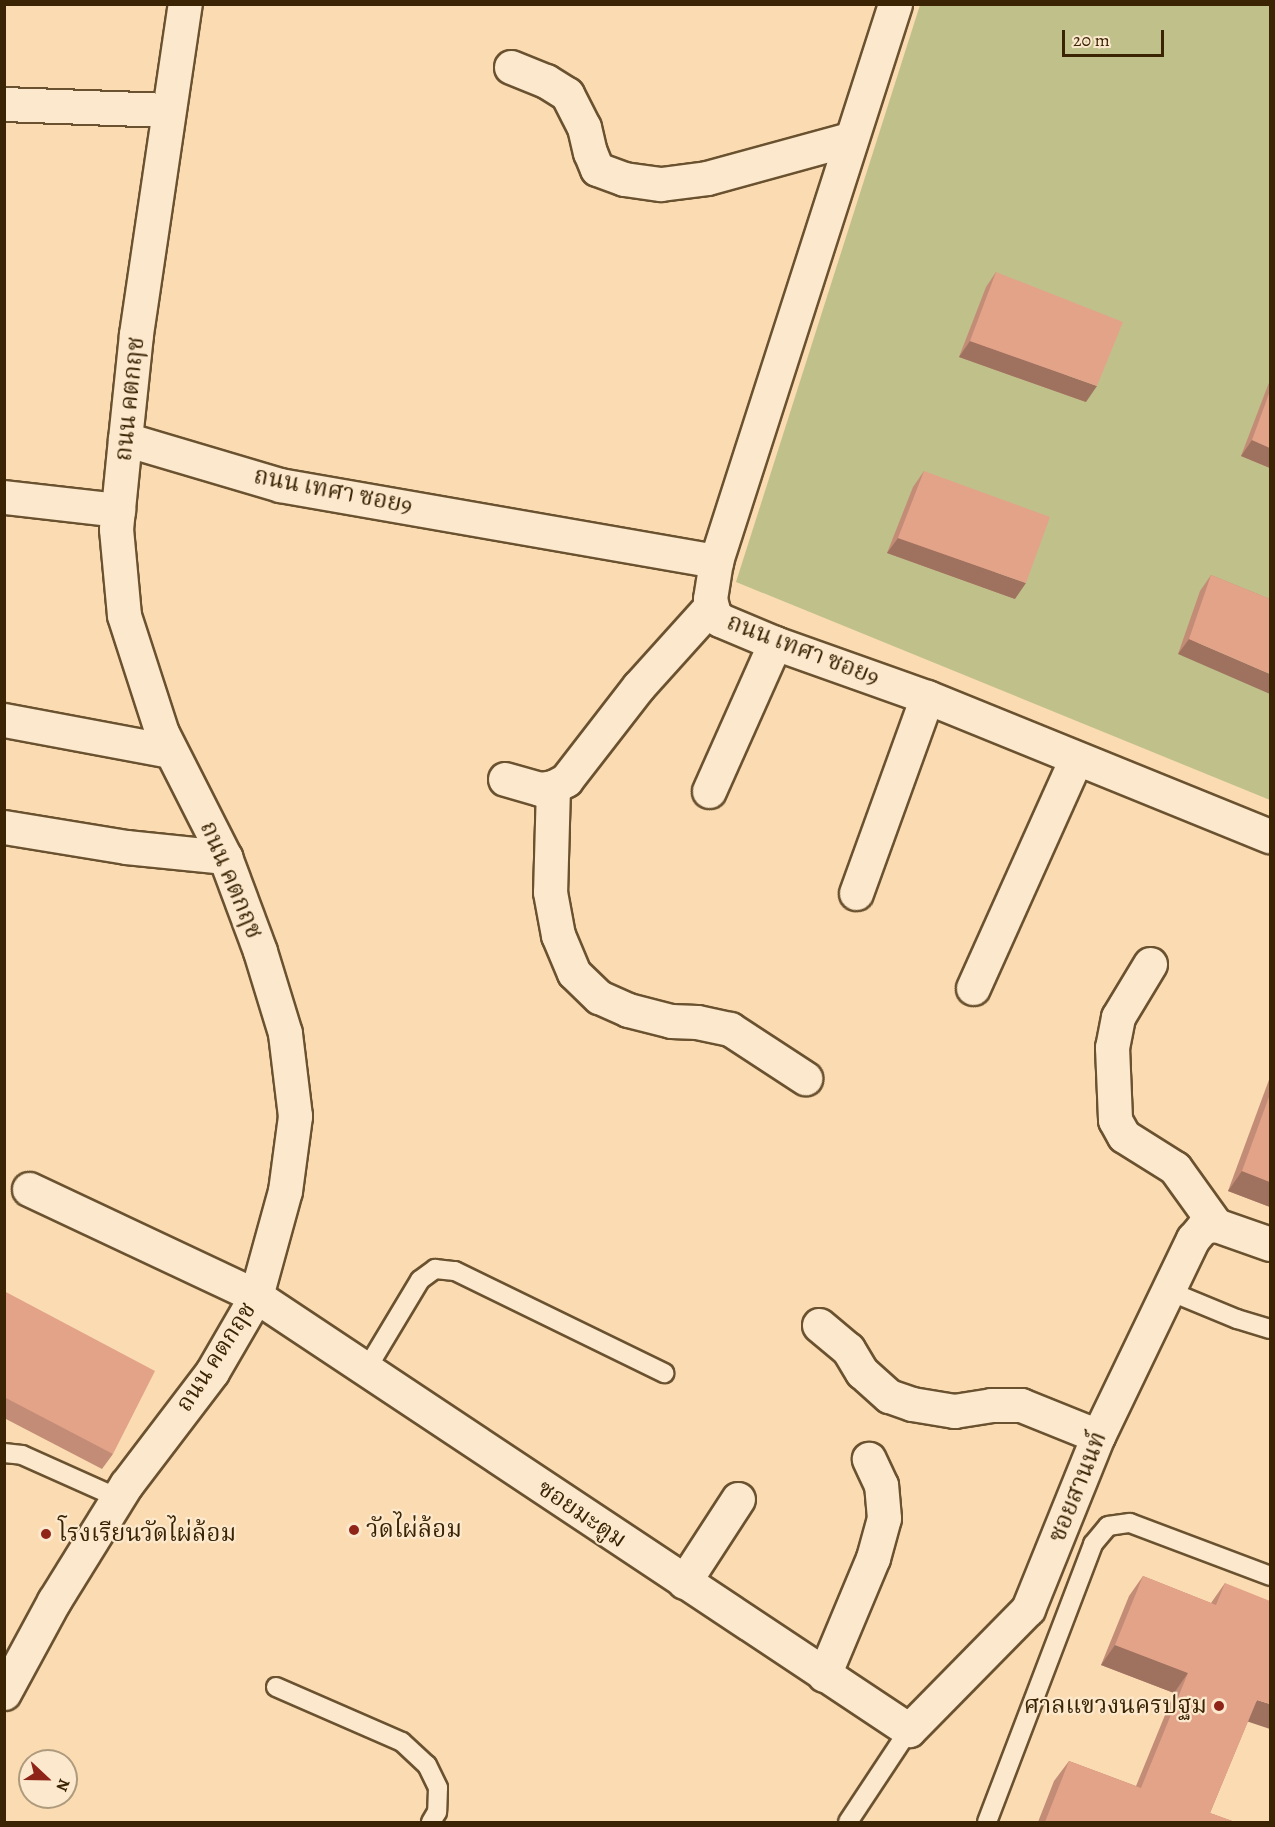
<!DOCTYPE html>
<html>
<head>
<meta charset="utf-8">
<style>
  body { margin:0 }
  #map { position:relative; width:1275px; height:1827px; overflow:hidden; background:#fbdcb2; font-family:Alegreya,"Noto Serif Thai",serif }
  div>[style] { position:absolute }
  .green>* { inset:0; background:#c0c08b }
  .roads { filter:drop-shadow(2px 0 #6a5230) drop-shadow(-2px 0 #6a5230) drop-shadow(0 2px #6a5230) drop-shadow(0 -2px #6a5230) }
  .service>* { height:18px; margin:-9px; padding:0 9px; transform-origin:9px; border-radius:9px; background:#fce8cd }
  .minor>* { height:33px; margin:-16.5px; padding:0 16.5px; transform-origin:16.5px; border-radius:16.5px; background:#fce8cd }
  .wall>* { inset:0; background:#c38c76 }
  .shaded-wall>* { inset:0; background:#9f7260 }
  .building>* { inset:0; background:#e3a389 }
  .dots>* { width:16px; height:16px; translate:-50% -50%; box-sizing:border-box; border:3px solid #fce8cd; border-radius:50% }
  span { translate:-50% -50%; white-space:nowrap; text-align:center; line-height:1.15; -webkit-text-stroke:4.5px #fce8cd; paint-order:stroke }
  .street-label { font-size:24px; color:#3a2404 }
  .poi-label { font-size:24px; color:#3a2404 }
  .left { translate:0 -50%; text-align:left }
  .right { translate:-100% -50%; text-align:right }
  .frame { position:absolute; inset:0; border:6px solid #3a2404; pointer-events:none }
  .north { position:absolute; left:18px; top:1749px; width:60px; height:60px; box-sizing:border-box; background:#fce8cd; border:2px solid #ae9a7d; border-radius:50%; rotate:112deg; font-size:16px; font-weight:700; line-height:24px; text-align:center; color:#3a2404 }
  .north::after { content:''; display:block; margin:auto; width:21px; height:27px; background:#8f2418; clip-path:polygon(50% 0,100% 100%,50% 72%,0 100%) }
  .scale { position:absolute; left:1062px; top:30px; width:102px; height:27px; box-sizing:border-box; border:3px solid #3a2404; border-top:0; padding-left:8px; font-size:18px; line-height:21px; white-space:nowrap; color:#3a2404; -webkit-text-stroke:4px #fce8cd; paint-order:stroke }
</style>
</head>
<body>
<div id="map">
  <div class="green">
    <div style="clip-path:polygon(920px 5px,1270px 5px,1270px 800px,736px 582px)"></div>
  </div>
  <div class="roads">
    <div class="service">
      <div style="left:1169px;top:1291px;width:74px;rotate:22.4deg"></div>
      <div style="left:1237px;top:1319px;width:34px;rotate:17deg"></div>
      <div style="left:366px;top:1370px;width:105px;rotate:-59deg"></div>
      <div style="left:420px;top:1280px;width:19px;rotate:-36deg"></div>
      <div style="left:435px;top:1269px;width:20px;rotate:6deg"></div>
      <div style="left:455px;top:1271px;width:233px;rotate:26deg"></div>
      <div style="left:4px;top:1453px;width:18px;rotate:6deg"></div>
      <div style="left:22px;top:1455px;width:105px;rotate:24.1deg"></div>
      <div style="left:276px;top:1687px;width:137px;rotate:23.6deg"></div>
      <div style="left:402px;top:1742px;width:34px;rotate:43deg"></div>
      <div style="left:427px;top:1765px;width:25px;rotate:64deg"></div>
      <div style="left:438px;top:1788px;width:24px;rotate:92deg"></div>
      <div style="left:437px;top:1812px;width:12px;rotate:121deg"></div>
      <div style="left:848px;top:1822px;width:110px;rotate:-56.5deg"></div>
      <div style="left:987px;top:1822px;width:298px;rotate:-69.1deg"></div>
      <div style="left:1093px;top:1544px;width:23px;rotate:-50deg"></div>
      <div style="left:1108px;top:1526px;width:22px;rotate:-8deg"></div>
      <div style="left:1130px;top:1523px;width:150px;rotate:20.7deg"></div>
    </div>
    <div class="minor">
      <div style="left:511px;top:67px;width:38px;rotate:22deg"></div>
      <div style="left:546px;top:81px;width:25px;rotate:32deg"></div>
      <div style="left:567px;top:94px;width:37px;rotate:63deg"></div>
      <div style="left:584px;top:127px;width:26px;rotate:77deg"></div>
      <div style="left:590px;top:152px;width:18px;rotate:68deg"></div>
      <div style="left:597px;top:169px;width:29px;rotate:20deg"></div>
      <div style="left:624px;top:179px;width:37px;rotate:8deg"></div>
      <div style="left:661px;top:184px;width:46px;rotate:-7.4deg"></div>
      <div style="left:707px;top:178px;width:148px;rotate:-15.3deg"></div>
      <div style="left:4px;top:104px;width:164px;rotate:2.1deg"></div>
      <div style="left:125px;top:439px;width:162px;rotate:16.5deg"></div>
      <div style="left:280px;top:485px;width:443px;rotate:9.9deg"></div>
      <div style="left:716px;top:561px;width:38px;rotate:99deg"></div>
      <div style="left:710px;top:599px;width:16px;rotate:75deg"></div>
      <div style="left:714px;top:614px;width:8px;rotate:45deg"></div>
      <div style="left:720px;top:620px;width:60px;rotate:22.7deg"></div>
      <div style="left:775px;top:643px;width:161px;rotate:19.6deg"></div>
      <div style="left:927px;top:697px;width:370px;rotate:22.1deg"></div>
      <div style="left:4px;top:497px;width:115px;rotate:6.5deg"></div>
      <div style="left:716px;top:561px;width:585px;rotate:-72.18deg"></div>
      <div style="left:4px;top:720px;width:169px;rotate:10.6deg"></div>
      <div style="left:505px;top:779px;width:36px;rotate:16deg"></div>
      <div style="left:540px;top:789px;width:13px;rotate:-9deg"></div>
      <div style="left:553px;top:787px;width:15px;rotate:-28deg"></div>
      <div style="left:566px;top:780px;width:119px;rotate:-52.2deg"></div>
      <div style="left:639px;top:686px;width:108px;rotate:-48deg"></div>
      <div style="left:553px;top:787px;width:105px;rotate:91.6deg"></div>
      <div style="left:550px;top:892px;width:44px;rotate:79.5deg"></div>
      <div style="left:558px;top:935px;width:41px;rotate:67.2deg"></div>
      <div style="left:574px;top:973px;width:35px;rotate:44deg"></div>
      <div style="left:599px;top:997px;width:32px;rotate:24deg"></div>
      <div style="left:628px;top:1010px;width:44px;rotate:14.3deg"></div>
      <div style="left:671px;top:1021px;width:26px;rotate:2deg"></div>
      <div style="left:697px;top:1022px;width:34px;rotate:12deg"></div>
      <div style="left:730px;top:1029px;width:90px;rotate:33.2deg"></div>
      <div style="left:709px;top:791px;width:162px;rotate:-66deg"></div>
      <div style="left:4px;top:827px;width:124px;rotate:9.3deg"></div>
      <div style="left:126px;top:847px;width:100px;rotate:5.8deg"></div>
      <div style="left:856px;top:893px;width:208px;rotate:-70.1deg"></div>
      <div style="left:1150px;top:964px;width:62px;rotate:121.1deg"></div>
      <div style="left:1118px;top:1017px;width:31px;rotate:101deg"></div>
      <div style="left:1112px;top:1047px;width:73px;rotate:87.6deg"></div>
      <div style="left:1115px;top:1120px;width:18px;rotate:61deg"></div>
      <div style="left:1124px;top:1136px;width:60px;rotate:32.1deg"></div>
      <div style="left:1175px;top:1168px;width:70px;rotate:54.3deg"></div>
      <div style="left:973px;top:988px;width:251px;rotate:-65.8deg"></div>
      <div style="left:29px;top:1189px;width:251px;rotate:25.2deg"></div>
      <div style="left:256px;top:1296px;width:784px;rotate:33.61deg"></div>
      <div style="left:909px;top:1730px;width:170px;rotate:-45.5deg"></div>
      <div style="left:1028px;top:1609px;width:187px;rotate:-68deg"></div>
      <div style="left:1098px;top:1436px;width:219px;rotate:-64.3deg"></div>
      <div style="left:1193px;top:1239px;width:16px;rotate:-50deg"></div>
      <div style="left:1203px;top:1227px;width:13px;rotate:-9deg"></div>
      <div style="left:1216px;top:1225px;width:57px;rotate:19.4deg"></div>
      <div style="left:819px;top:1325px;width:38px;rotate:40deg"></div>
      <div style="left:848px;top:1349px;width:27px;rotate:59deg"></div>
      <div style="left:862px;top:1372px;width:36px;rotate:42deg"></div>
      <div style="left:889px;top:1396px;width:24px;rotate:19deg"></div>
      <div style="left:912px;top:1404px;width:43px;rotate:9.5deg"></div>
      <div style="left:954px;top:1411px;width:37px;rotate:-9deg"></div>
      <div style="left:991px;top:1405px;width:30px"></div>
      <div style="left:1021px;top:1405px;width:83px;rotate:21.9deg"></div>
      <div style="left:684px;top:1582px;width:99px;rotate:-57deg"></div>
      <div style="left:824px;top:1675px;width:127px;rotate:-67.3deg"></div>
      <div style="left:873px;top:1558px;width:41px;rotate:-74.6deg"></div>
      <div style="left:884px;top:1518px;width:33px;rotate:-95deg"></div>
      <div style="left:881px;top:1485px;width:29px;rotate:-115deg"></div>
      <div style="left:4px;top:1693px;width:105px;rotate:-61.5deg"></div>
      <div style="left:54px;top:1601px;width:137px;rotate:-58.2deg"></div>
      <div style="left:126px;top:1485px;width:142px;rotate:-52.7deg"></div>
      <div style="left:212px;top:1372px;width:88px;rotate:-59.9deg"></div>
      <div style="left:256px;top:1296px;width:109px;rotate:-74.6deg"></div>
      <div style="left:285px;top:1191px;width:76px;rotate:-82.4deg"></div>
      <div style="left:295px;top:1116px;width:84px;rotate:-96.9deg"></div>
      <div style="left:285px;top:1033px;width:86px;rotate:-107deg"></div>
      <div style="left:260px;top:951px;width:100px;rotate:-110.4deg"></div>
      <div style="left:225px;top:857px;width:139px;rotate:-116.9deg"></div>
      <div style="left:162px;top:733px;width:124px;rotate:-107.9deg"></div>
      <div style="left:124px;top:615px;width:86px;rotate:-95.3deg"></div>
      <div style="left:116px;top:529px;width:90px;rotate:-84.3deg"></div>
      <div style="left:125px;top:439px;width:106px;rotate:-84deg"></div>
      <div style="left:136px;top:334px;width:334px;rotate:-81.6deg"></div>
    </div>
  </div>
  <div class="wall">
    <div style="clip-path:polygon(996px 272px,1086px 402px,959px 357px,986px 287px)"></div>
    <div style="clip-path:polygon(1270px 381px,1270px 468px,1241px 456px,1268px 385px)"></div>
    <div style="clip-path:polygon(924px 471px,1015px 599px,887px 553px,913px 487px)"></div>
    <div style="clip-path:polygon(1211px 575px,1270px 599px,1178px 654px,1200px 591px)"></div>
    <div style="clip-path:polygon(1270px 1077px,1270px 1207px,1228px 1191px)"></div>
    <div style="clip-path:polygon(4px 1291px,113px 1454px,102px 1469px,4px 1418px)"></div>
    <div style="clip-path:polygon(1143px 1576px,1211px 1603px,1225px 1583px,1248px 1721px,1210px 1813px,1235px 1822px,1038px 1822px,1054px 1781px,1069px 1761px,1136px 1786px,1174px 1693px,1101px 1665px,1129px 1596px)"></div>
  </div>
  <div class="shaded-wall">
    <div style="clip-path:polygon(970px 341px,1097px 386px,1086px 402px,959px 357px)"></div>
    <div style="clip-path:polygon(1252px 440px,1270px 448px,1270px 468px,1241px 456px)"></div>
    <div style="clip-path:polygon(898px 538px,1026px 583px,1015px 599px,887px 553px)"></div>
    <div style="clip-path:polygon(1189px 639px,1270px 674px,1270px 694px,1178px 654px)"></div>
    <div style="clip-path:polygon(1242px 1171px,1270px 1182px,1270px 1207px,1228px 1191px)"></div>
    <div style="clip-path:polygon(1115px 1645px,1188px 1673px,1174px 1693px,1101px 1665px)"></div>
    <div style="clip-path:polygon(1257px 1700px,1270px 1704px,1270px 1729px,1243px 1720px)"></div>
  </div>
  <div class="building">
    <div style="clip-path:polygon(996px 272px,1123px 322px,1097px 386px,970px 341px)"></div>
    <div style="clip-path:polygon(1270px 391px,1270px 448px,1252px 440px)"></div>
    <div style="clip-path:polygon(924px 471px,1050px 517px,1026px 583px,898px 538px)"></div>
    <div style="clip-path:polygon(1211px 575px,1270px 599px,1270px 674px,1189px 639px)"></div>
    <div style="clip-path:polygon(1270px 1094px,1270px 1182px,1242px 1171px)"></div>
    <div style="clip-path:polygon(4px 1291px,155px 1371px,113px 1454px,4px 1397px)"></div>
    <div style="clip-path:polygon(1143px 1576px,1216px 1605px,1225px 1583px,1270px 1601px,1270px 1704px,1257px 1700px,1210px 1813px,1235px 1822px,1045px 1822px,1069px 1761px,1141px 1788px,1188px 1673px,1115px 1645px)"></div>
  </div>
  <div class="dots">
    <div style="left:354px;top:1530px;background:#8f2418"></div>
    <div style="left:46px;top:1534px;background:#8f2418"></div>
    <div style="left:1219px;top:1706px;background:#8f2418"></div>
  </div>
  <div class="street-label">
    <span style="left:130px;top:399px;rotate:-84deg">ถนน คตกฤช</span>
    <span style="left:333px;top:491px;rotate:11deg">ถนน เทศา ซอย9</span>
    <span style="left:803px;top:650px;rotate:21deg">ถนน เทศา ซอย9</span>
    <span style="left:231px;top:880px;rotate:67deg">ถนน คตกฤช</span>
    <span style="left:216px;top:1357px;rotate:-57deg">ถนน คตกฤช</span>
    <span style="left:1078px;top:1487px;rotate:-68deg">ซอยสานนท์</span>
    <span style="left:582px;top:1514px;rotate:34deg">ซอยมะตูม</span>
  </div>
  <div class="poi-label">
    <span class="left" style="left:366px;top:1530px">วัดไผ่ล้อม</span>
    <span class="left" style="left:58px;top:1534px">โรงเรียนวัดไผ่ล้อม</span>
    <span class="right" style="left:1207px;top:1706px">ศาลแขวงนครปฐม</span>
  </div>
  <div class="frame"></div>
  <div class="north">N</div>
  <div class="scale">20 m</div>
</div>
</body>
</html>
